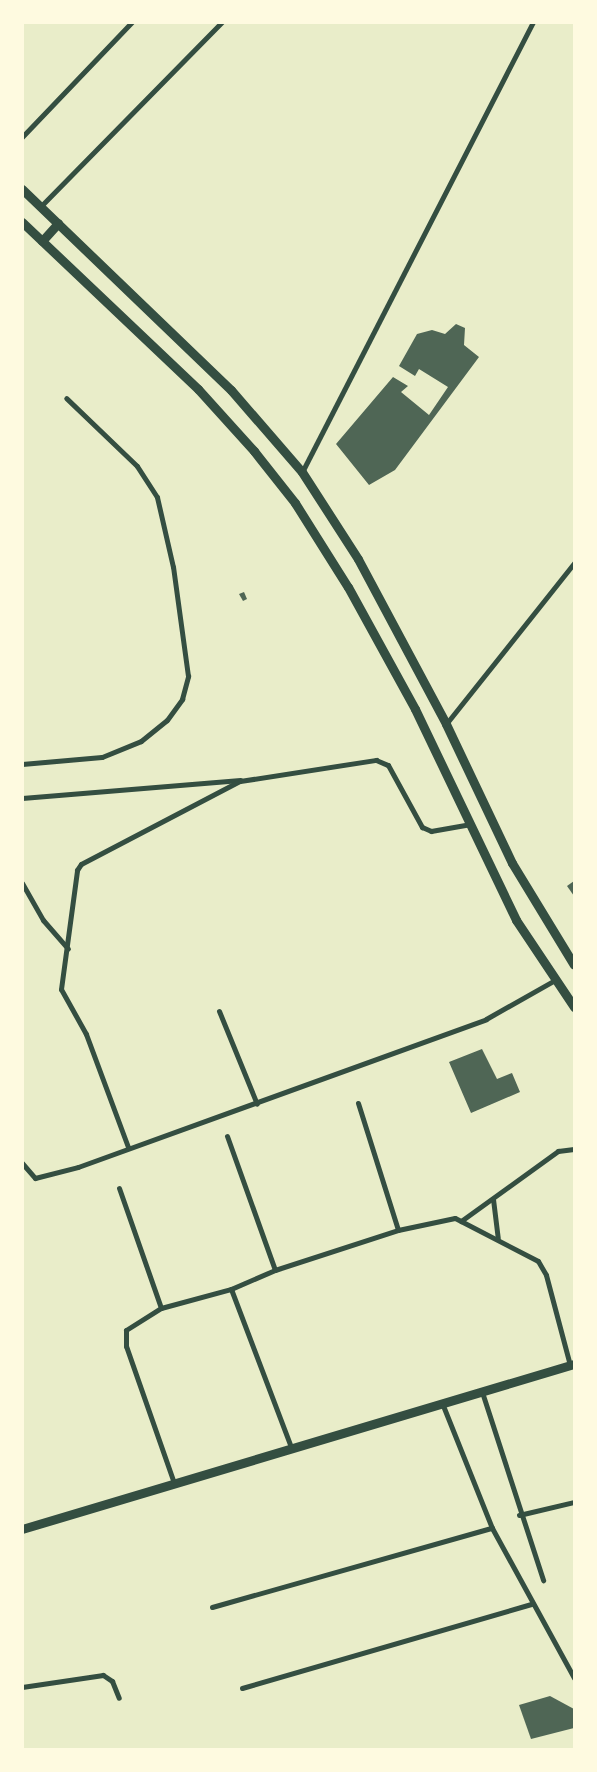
<!DOCTYPE html>
<html>
<head>
<meta charset="utf-8">
<style>
  body { margin:0 }
  #map { position:relative; width:597px; height:1772px; overflow:hidden; background:#e9edc9; font-family:"Nunito Sans",sans-serif }
  div>[style] { position:absolute }
  .building>* { inset:0; background:#4f6655 }
  .minor>* { height:5px; margin:-2.5px; padding:0 2.5px; transform-origin:2.5px; border-radius:2.5px; background:#344e41 }
  .primary>* { height:9px; margin:-4.5px; padding:0 4.5px; transform-origin:4.5px; border-radius:4.5px; background:#344e41 }
  .trunk>* { height:9px; margin:-4.5px; padding:0 4.5px; transform-origin:4.5px; border-radius:4.5px; background:#344e41 }
  span { translate:-50% -50%; white-space:nowrap; text-align:center; line-height:1.15; -webkit-text-stroke:6px #fefae0; paint-order:stroke }
  .frame { position:absolute; inset:0; border:24px solid #fefae0; pointer-events:none }
</style>
</head>
<body>
<div id="map">
  <div class="building">
    <div style="clip-path:polygon(456px 324px,465px 328px,464px 345px,479px 357px,395px 470px,369px 485px,336px 444px,393px 377px,408px 386px,401px 392px,429px 415px,448px 387px,419px 369px,415px 376px,399px 366px,417px 334px,432px 330px,445px 334px)"></div>
    <div style="clip-path:polygon(244px 592px,247px 599px,243px 601px,239px 594px)"></div>
    <div style="clip-path:polygon(574px 881px,574px 896px,567px 886px)"></div>
    <div style="clip-path:polygon(482px 1049px,497px 1079px,512px 1073px,520px 1092px,471px 1113px,449px 1062px)"></div>
    <div style="clip-path:polygon(550px 1696px,574px 1709px,574px 1728px,531px 1739px,519px 1705px)"></div>
  </div>
  <div class="minor">
    <div style="left:22px;top:137px;width:159px;rotate:-46.3deg"></div>
    <div style="left:41px;top:206px;width:258px;rotate:-45.5deg"></div>
    <div style="left:302px;top:472px;width:506px;rotate:-62.83deg"></div>
    <div style="left:446px;top:724px;width:206px;rotate:-51.5deg"></div>
    <div style="left:22px;top:764px;width:80px;rotate:-5deg"></div>
    <div style="left:102px;top:757px;width:42px;rotate:-22.3deg"></div>
    <div style="left:141px;top:741px;width:33px;rotate:-39deg"></div>
    <div style="left:167px;top:720px;width:26px;rotate:-54deg"></div>
    <div style="left:182px;top:699px;width:24px;rotate:-75deg"></div>
    <div style="left:188px;top:676px;width:110px;rotate:-97.8deg"></div>
    <div style="left:173px;top:567px;width:72px;rotate:-102.9deg"></div>
    <div style="left:157px;top:497px;width:37px;rotate:-123deg"></div>
    <div style="left:137px;top:466px;width:98px;rotate:-136.2deg"></div>
    <div style="left:22px;top:798px;width:219px;rotate:-4.7deg"></div>
    <div style="left:22px;top:883px;width:43px;rotate:60.4deg"></div>
    <div style="left:43px;top:920px;width:38px;rotate:49deg"></div>
    <div style="left:219px;top:1011px;width:100px;rotate:67.8deg"></div>
    <div style="left:358px;top:1103px;width:133px;rotate:72.5deg"></div>
    <div style="left:227px;top:1136px;width:142px;rotate:70.3deg"></div>
    <div style="left:128px;top:1147px;width:121px;rotate:-110.4deg"></div>
    <div style="left:86px;top:1034px;width:51px;rotate:-119.1deg"></div>
    <div style="left:61px;top:989px;width:120px;rotate:-82.3deg"></div>
    <div style="left:77px;top:870px;width:7px;rotate:-56deg"></div>
    <div style="left:81px;top:864px;width:179px;rotate:-27.6deg"></div>
    <div style="left:240px;top:781px;width:138px;rotate:-8.8deg"></div>
    <div style="left:376px;top:760px;width:13px;rotate:23deg"></div>
    <div style="left:388px;top:765px;width:71px;rotate:61.3deg"></div>
    <div style="left:422px;top:827px;width:10px;rotate:24deg"></div>
    <div style="left:431px;top:831px;width:39px;rotate:-10deg"></div>
    <div style="left:22px;top:1163px;width:20px;rotate:49deg"></div>
    <div style="left:35px;top:1178px;width:44px;rotate:-14.3deg"></div>
    <div style="left:78px;top:1167px;width:434px;rotate:-19.9deg"></div>
    <div style="left:486px;top:1019px;width:79px;rotate:-29.5deg"></div>
    <div style="left:119px;top:1188px;width:127px;rotate:70.7deg"></div>
    <div style="left:493px;top:1199px;width:39px;rotate:83deg"></div>
    <div style="left:461px;top:1221px;width:120px;rotate:-35.8deg"></div>
    <div style="left:558px;top:1151px;width:16px;rotate:-7deg"></div>
    <div style="left:231px;top:1289px;width:172px;rotate:69.2deg"></div>
    <div style="left:482px;top:1392px;width:198px;rotate:72deg"></div>
    <div style="left:442px;top:1403px;width:135px;rotate:68.2deg"></div>
    <div style="left:492px;top:1528px;width:171px;rotate:61.3deg"></div>
    <div style="left:174px;top:1483px;width:145px;rotate:-109.3deg"></div>
    <div style="left:126px;top:1346px;width:16px;rotate:-90deg"></div>
    <div style="left:126px;top:1330px;width:41px;rotate:-32.2deg"></div>
    <div style="left:161px;top:1308px;width:73px;rotate:-15.2deg"></div>
    <div style="left:231px;top:1289px;width:48px;rotate:-23.4deg"></div>
    <div style="left:275px;top:1270px;width:129px;rotate:-18deg"></div>
    <div style="left:398px;top:1230px;width:58px;rotate:-11.9deg"></div>
    <div style="left:455px;top:1218px;width:93px;rotate:27.4deg"></div>
    <div style="left:538px;top:1261px;width:16px;rotate:60deg"></div>
    <div style="left:546px;top:1275px;width:93px;rotate:75.1deg"></div>
    <div style="left:519px;top:1515px;width:57px;rotate:-13.3deg"></div>
    <div style="left:212px;top:1607px;width:291px;rotate:-15.8deg"></div>
    <div style="left:22px;top:1687px;width:82px;rotate:-8.4deg"></div>
    <div style="left:103px;top:1675px;width:11px;rotate:34deg"></div>
    <div style="left:112px;top:1681px;width:18px;rotate:68deg"></div>
    <div style="left:242px;top:1688px;width:302px;rotate:-16.2deg"></div>
  </div>
  <div class="primary">
    <div style="left:22px;top:1529px;width:576px;rotate:-16.64deg"></div>
  </div>
  <div class="trunk">
    <div style="left:22px;top:189px;width:290px;rotate:43.9deg"></div>
    <div style="left:231px;top:390px;width:108px;rotate:49.1deg"></div>
    <div style="left:302px;top:472px;width:103px;rotate:57.2deg"></div>
    <div style="left:358px;top:559px;width:187px;rotate:61.9deg"></div>
    <div style="left:446px;top:724px;width:154px;rotate:64.6deg"></div>
    <div style="left:512px;top:863px;width:119px;rotate:58.7deg"></div>
    <div style="left:22px;top:222px;width:243px;rotate:43.5deg"></div>
    <div style="left:198px;top:389px;width:84px;rotate:47.9deg"></div>
    <div style="left:254px;top:451px;width:66px;rotate:51.7deg"></div>
    <div style="left:295px;top:503px;width:99px;rotate:57.8deg"></div>
    <div style="left:348px;top:587px;width:139px;rotate:61.2deg"></div>
    <div style="left:415px;top:709px;width:234px;rotate:64.4deg"></div>
    <div style="left:516px;top:920px;width:105px;rotate:56.3deg"></div>
    <div style="left:42px;top:241px;width:24px;rotate:-48deg"></div>
  </div>
  <div class="frame"></div>
</div>
</body>
</html>
